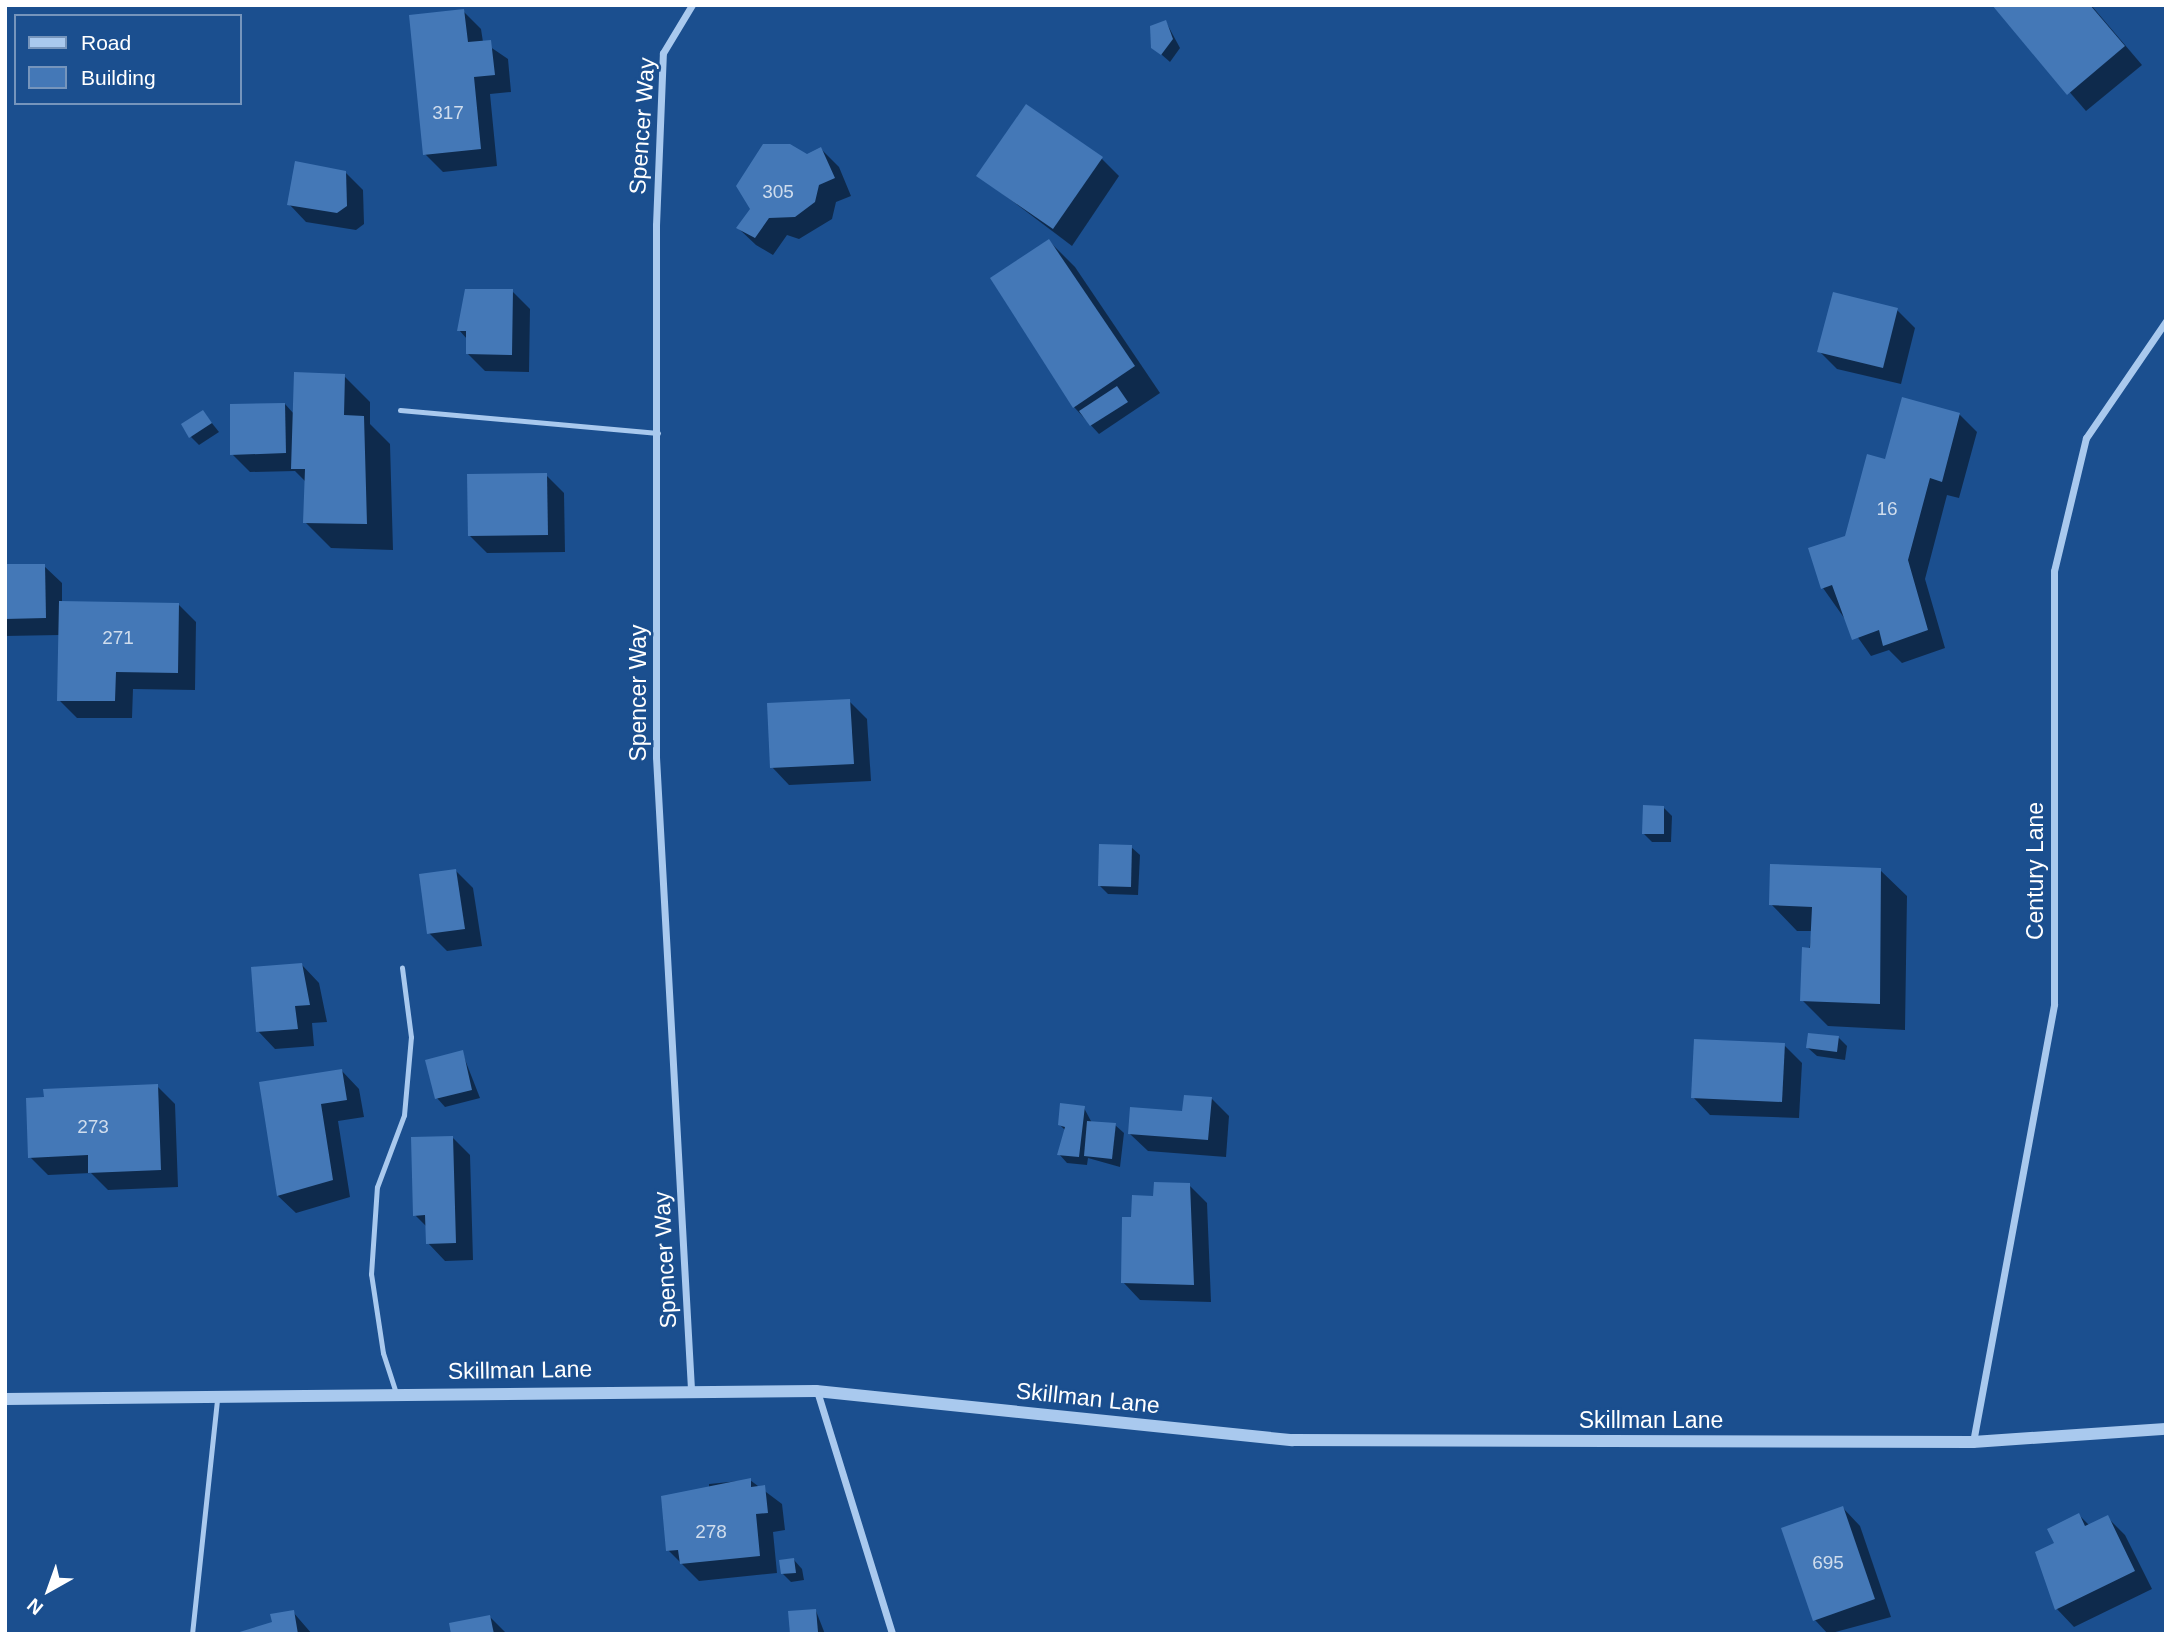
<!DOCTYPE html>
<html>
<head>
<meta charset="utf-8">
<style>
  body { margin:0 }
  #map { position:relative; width:2171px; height:1639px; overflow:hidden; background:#1b4f8f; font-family:Arial,sans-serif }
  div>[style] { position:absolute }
  .shadow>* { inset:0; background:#0007 }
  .building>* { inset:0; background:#4478b7 }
  .service>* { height:5px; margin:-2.5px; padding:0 2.5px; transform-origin:2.5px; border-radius:2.5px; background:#a9c9ee }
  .minor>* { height:7px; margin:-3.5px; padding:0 3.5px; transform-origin:3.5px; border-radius:3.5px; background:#a9c9ee }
  .tertiary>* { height:12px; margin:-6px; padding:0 6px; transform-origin:6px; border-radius:6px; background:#a9c9ee }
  span { translate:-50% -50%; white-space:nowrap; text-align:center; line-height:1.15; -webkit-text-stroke:5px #1b4f8f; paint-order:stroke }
  .number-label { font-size:19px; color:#d0dded }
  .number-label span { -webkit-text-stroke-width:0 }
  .street-label { font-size:23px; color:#fff }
  .frame { position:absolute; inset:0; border:7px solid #fff; pointer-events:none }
  .legend { position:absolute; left:14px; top:14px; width:228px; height:91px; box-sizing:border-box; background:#1b4f8f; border:2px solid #7695bc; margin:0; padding:9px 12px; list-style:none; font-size:21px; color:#fff }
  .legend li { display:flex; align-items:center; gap:14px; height:35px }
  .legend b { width:35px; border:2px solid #7695bc }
  .north { position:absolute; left:14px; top:1555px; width:70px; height:70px; -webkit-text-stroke:5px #1b4f8f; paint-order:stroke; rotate:220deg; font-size:19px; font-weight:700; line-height:28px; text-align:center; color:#fff }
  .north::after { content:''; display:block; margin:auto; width:24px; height:32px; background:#fff; clip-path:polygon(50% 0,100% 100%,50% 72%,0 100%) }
</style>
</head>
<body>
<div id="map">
  <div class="shadow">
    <div style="clip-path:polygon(1994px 5px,2091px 5px,2142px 65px,2086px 111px)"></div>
    <div style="clip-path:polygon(463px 11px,481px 29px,483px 42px,508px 59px,511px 92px,490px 94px,497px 166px,443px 172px,425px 154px)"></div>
    <div style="clip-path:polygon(1166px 22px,1180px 48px,1170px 62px,1153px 47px)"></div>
    <div style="clip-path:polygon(821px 149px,839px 167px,851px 196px,836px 202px,832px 219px,799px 239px,787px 235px,773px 255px,756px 245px,738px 228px)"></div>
    <div style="clip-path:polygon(1102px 159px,1119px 176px,1072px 246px,979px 176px)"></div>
    <div style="clip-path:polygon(345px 172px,363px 190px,364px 224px,356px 230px,306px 222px,289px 204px)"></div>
    <div style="clip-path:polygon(1049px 241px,1075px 267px,1160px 393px,1099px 434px,1074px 407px)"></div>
    <div style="clip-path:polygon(512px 291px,530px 309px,529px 372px,485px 371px,467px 353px,467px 339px,459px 330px)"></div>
    <div style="clip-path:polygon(1897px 310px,1915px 328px,1901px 384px,1837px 369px,1819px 351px)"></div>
    <div style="clip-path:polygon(344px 376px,370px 402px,370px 424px,390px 444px,393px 550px,331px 548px,305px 522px,306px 482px,295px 471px,250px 472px,232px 454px,285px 404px,294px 414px)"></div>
    <div style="clip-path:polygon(203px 412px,219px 432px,199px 445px,191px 437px)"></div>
    <div style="clip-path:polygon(1959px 414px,1977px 432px,1959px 498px,1947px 495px,1925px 579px,1945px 648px,1902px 663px,1889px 650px,1871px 656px,1823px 588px,1810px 549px,1846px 538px,1887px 461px)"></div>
    <div style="clip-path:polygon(546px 475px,564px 493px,565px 552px,487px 553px,470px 536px)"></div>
    <div style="clip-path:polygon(5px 566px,44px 566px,62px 583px,62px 603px,179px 605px,196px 622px,195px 690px,133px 689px,132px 718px,77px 718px,59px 700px,60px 635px,5px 636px)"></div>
    <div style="clip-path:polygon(849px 701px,867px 719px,871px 781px,789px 785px,772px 767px)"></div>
    <div style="clip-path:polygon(1664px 808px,1672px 816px,1671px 842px,1652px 842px,1643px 833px)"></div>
    <div style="clip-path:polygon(1131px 847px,1140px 855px,1138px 895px,1108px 894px,1100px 886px)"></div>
    <div style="clip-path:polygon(1880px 870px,1907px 896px,1905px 1030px,1828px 1026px,1802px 1000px,1812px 931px,1797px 931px,1771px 904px)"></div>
    <div style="clip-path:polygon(456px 871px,473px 888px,482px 946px,447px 951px,429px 933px)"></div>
    <div style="clip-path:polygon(302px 965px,319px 983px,327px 1022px,312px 1023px,314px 1046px,275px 1049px,258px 1031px)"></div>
    <div style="clip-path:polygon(1838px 1037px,1847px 1046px,1845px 1060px,1817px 1056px,1808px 1048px)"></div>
    <div style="clip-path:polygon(1784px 1045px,1802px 1063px,1799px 1118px,1710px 1115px,1693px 1097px)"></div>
    <div style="clip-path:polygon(462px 1052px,480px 1098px,445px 1107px,437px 1098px)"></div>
    <div style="clip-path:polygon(342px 1071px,359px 1089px,364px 1117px,338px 1121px,350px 1197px,296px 1213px,278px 1196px,261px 1083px)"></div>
    <div style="clip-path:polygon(157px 1086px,175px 1104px,178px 1187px,108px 1190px,91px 1173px,48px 1175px,30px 1157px)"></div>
    <div style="clip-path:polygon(1211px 1098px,1229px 1116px,1226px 1157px,1148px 1151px,1130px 1134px)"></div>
    <div style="clip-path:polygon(1084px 1108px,1092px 1123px,1115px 1125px,1124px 1133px,1120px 1167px,1088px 1158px,1087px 1165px,1067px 1163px,1059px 1154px,1065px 1130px,1060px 1125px)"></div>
    <div style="clip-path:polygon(452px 1137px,470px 1155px,473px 1260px,445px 1261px,428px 1243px,427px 1227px,415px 1215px)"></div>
    <div style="clip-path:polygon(1189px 1185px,1207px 1203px,1211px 1302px,1140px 1300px,1123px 1282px,1133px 1219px,1155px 1197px)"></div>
    <div style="clip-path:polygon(750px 1480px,782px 1504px,785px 1530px,773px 1532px,777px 1573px,699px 1581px,668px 1550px,709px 1493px,709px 1484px)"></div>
    <div style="clip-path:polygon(1843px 1508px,1860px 1526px,1891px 1617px,1828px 1634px,1815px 1620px)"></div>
    <div style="clip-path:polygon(2079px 1515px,2090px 1526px,2107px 1517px,2125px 1535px,2152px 1589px,2074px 1627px,2057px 1609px,2057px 1544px)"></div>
    <div style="clip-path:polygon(794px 1560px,802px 1569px,804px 1580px,791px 1582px,782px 1573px)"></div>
    <div style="clip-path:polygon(816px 1611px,825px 1634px,792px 1634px)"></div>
    <div style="clip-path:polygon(293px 1612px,312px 1634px,235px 1634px,274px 1623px)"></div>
    <div style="clip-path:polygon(490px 1617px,507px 1634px,453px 1634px)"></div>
  </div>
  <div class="building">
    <div style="clip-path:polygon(1992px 5px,2090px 5px,2125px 46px,2067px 95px)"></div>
    <div style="clip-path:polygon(464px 9px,468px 42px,491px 40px,495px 75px,474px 77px,481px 149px,423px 155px,409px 15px)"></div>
    <div style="clip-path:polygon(1166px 20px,1173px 39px,1161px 55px,1151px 48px,1150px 26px)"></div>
    <div style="clip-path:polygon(1026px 104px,1103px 157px,1053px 229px,976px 176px)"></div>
    <div style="clip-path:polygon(763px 144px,790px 144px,807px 154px,821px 147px,835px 178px,819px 185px,815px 202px,795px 217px,769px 218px,755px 238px,736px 228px,750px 209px,736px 186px)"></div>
    <div style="clip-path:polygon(295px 161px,346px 171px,347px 206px,337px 213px,287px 205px)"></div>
    <div style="clip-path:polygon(1049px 239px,1135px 366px,1073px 408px,990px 278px)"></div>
    <div style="clip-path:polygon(465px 289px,513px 289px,512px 355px,466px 354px,466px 331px,457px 331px)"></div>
    <div style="clip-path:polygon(1833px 292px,1898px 308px,1883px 368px,1817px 352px)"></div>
    <div style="clip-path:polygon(294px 372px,345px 374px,344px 415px,364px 416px,367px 524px,303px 523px,305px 469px,291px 469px)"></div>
    <div style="clip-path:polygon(1117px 386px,1128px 402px,1090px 426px,1079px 411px)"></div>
    <div style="clip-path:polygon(1902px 397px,1960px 413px,1942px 482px,1930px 478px,1908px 560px,1928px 630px,1883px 646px,1879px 630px,1852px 640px,1832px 585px,1821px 589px,1808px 548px,1845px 536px,1867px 454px,1885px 459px)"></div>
    <div style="clip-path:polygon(285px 403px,286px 453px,230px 455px,230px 404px)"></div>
    <div style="clip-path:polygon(203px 410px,212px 423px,189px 438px,181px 424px)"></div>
    <div style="clip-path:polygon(547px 473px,548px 535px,468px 536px,467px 474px)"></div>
    <div style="clip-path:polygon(5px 564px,45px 564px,46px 618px,5px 619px)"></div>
    <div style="clip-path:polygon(59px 601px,179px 603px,178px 673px,116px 672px,115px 701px,57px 701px)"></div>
    <div style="clip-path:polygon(850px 699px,854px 764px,770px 768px,767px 703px)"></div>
    <div style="clip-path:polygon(1643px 805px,1664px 806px,1664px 834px,1642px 834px)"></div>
    <div style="clip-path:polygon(1099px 844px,1132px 845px,1131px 887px,1098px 886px)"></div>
    <div style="clip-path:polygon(1770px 864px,1881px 868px,1880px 1004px,1800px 1001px,1802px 947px,1810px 948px,1812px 907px,1769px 905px)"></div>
    <div style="clip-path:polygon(456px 869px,465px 929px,427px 934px,419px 874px)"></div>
    <div style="clip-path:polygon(302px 963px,310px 1005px,295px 1006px,298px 1029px,256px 1032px,251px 967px)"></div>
    <div style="clip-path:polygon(1808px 1033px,1839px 1036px,1837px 1052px,1806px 1048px)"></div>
    <div style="clip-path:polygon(1694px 1039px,1785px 1043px,1782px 1102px,1691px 1098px)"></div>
    <div style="clip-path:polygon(463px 1050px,472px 1090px,435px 1099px,425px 1060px)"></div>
    <div style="clip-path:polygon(342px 1069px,347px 1100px,321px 1104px,333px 1180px,277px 1196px,259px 1082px)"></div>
    <div style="clip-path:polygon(158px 1084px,161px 1170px,88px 1173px,88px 1155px,28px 1158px,26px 1098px,44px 1097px,43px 1089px)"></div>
    <div style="clip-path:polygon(1184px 1095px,1212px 1097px,1208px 1140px,1128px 1134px,1130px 1107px,1182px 1111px)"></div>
    <div style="clip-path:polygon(1060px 1103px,1085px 1106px,1079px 1157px,1057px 1155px,1065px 1127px,1058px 1125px)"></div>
    <div style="clip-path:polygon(1087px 1121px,1116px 1123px,1112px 1159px,1084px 1156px)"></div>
    <div style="clip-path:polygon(453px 1136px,456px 1243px,426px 1244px,425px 1215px,413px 1216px,411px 1137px)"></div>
    <div style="clip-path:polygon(1154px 1182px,1190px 1183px,1194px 1285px,1121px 1283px,1122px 1217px,1131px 1217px,1132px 1195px,1153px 1196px)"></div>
    <div style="clip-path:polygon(751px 1478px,751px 1487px,765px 1485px,768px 1513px,756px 1514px,760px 1556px,680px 1564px,678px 1550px,666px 1551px,661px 1496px)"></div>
    <div style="clip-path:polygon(1843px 1506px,1875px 1599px,1813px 1621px,1781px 1528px)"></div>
    <div style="clip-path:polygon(2079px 1513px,2085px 1526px,2108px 1515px,2135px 1571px,2055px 1610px,2035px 1552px,2054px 1543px,2047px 1529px)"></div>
    <div style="clip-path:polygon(794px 1558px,796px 1573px,781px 1574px,779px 1560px)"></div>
    <div style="clip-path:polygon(816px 1609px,818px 1632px,790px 1634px,788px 1611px)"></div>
    <div style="clip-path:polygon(294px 1610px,298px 1634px,233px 1634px,272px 1622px,270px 1614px)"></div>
    <div style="clip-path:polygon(490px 1615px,494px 1634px,451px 1634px,449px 1623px)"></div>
  </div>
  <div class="service">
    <div style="left:400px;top:410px;width:259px;rotate:5.1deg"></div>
    <div style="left:396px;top:1393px;width:42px;rotate:-108deg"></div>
    <div style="left:383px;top:1353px;width:80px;rotate:-98.6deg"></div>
    <div style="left:371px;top:1274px;width:87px;rotate:-86.1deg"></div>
    <div style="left:377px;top:1187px;width:77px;rotate:-69.4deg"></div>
    <div style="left:404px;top:1115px;width:78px;rotate:-84.9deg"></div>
    <div style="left:411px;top:1037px;width:70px;rotate:-97.4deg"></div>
    <div style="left:192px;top:1634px;width:236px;rotate:-83.9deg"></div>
  </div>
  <div class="minor">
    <div style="left:691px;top:1389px;width:633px;rotate:-93.17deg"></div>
    <div style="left:656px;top:757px;width:532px;rotate:-90deg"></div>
    <div style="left:656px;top:225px;width:172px;rotate:-87.7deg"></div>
    <div style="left:663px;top:53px;width:56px;rotate:-58.9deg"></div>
    <div style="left:817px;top:1391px;width:254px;rotate:72.8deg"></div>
    <div style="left:1973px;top:1442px;width:445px;rotate:-79.5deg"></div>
    <div style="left:2054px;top:1004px;width:433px;rotate:-90deg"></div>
    <div style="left:2054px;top:571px;width:137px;rotate:-76.5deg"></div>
    <div style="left:2086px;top:438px;width:142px;rotate:-55.6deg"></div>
  </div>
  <div class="tertiary">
    <div style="left:5px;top:1399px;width:811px;rotate:-0.57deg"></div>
    <div style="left:816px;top:1391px;width:479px;rotate:5.9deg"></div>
    <div style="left:1292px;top:1440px;width:681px;rotate:0.17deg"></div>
    <div style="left:1973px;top:1442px;width:193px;rotate:-3.9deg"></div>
  </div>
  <div class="number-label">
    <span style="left:448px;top:113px">317</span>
    <span style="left:778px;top:192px">305</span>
    <span style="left:1887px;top:509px">16</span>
    <span style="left:118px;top:638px">271</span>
    <span style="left:93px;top:1127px">273</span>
    <span style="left:711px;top:1532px">278</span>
    <span style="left:1828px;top:1563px">695</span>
  </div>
  <div class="street-label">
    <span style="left:642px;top:126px;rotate:-86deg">Spencer Way</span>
    <span style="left:638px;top:693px;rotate:-90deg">Spencer Way</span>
    <span style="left:2035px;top:871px;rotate:-90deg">Century Lane</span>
    <span style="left:665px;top:1260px;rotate:-93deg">Spencer Way</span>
    <span style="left:520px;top:1370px;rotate:-1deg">Skillman Lane</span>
    <span style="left:1088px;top:1398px;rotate:6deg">Skillman Lane</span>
    <span style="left:1651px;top:1420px">Skillman Lane</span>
  </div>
  <div class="frame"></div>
  <ul class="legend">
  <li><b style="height:9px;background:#a9c9ee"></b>Road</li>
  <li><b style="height:19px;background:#4478b7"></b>Building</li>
  </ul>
  <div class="north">N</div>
</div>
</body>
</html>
